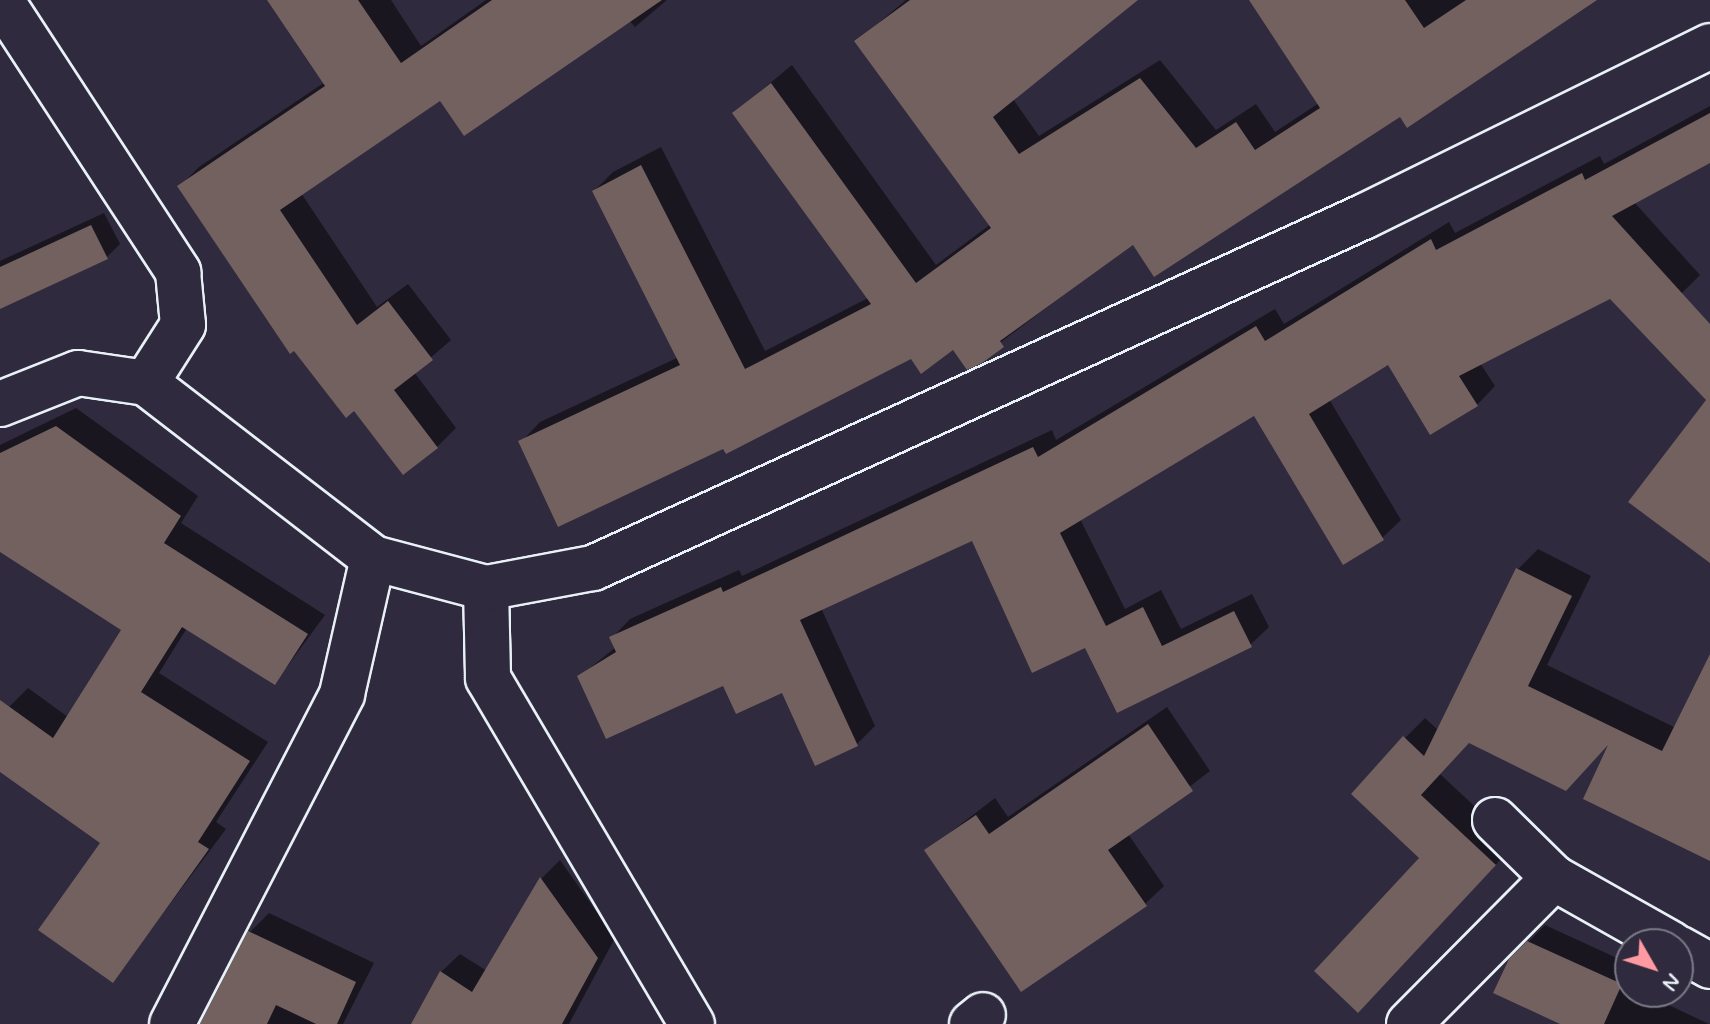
<!DOCTYPE html>
<html>
<head>
<meta charset="utf-8">
<style>
  body { margin:0 }
  #map { position:relative; width:1710px; height:1024px; overflow:hidden; background:#2f2a3d; font-family:Mynerve,sans-serif }
  div>[style] { position:absolute }
  .shadow>* { inset:0; background:#0007 }
  .building>* { inset:0; background:#72615f }
  .roads { filter:drop-shadow(2px 0 #e8f1f8) drop-shadow(-2px 0 #e8f1f8) drop-shadow(0 2px #e8f1f8) drop-shadow(0 -2px #e8f1f8) }
  .minor>* { height:44px; margin:-22px; padding:0 22px; transform-origin:22px; border-radius:22px; background:#2f2a3d }
  .tertiary>* { height:44px; margin:-22px; padding:0 22px; transform-origin:22px; border-radius:22px; background:#2f2a3d }
  span { translate:-50% -50%; white-space:nowrap; text-align:center; line-height:1.15; -webkit-text-stroke:6px #2f2a3d; paint-order:stroke }
  .north { position:absolute; left:1614px; top:928px; width:80px; height:80px; box-sizing:border-box; background:#2f2a3d; border:2px solid #797a88; border-radius:50%; rotate:129deg; font-size:22px; font-weight:700; line-height:32px; text-align:center; color:#e8f1f8 }
  .north::after { content:''; display:block; margin:auto; width:28px; height:36px; background:#ff9aa2; clip-path:polygon(50% 0,100% 100%,50% 72%,0 100%) }
</style>
</head>
<body>
<div id="map">
  <div class="shadow">
    <div style="clip-path:polygon(269px 0,391px 0,421px 46px,486px 0,667px 0,635px 27px,629px 20px,441px 98px,301px 193px,377px 307px,408px 284px,451px 340px,414px 372px,456px 428px,437px 447px,180px 186px,199px 167px,325px 82px)"></div>
    <div style="clip-path:polygon(906px 0,1136px 0,1013px 99px,1039px 136px,1160px 60px,1216px 130px,1256px 104px,1275px 132px,1319px 103px,1262px 0,1594px 0,1400px 115px,1134px 242px,968px 367px,953px 347px,912px 357px,724px 447px,521px 442px,540px 422px,679px 357px,594px 191px,613px 172px,661px 147px,765px 351px,868px 298px,734px 113px,792px 65px,936px 265px,991px 224px,857px 41px)"></div>
    <div style="clip-path:polygon(1710px 106px,1710px 161px,1634px 202px,1700px 275px,1682px 293px,1632px 319px,1611px 296px,1480px 363px,1495px 386px,1477px 405px,1389px 363px,1329px 399px,1401px 520px,1382px 538px,1255px 413px,1080px 519px,1125px 609px,1161px 590px,1181px 629px,1252px 594px,1269px 627px,1250px 645px,1118px 710px,1086px 645px,973px 538px,821px 608px,875px 726px,857px 744px,783px 690px,580px 676px,616px 647px,612px 638px,630px 619px,739px 570px,742px 576px,1052px 430px,1056px 440px,1275px 309px,1284px 324px,1449px 222px,1455px 233px,1600px 156px,1604px 164px)"></div>
    <div style="clip-path:polygon(104px 213px,120px 244px,107px 257px,0 307px,0 261px)"></div>
    <div style="clip-path:polygon(76px 408px,198px 496px,181px 523px,325px 615px,275px 683px,187px 628px,159px 673px,268px 742px,216px 822px,226px 829px,113px 980px,103px 842px,0 769px,0 720px,9px 707px,28px 688px,68px 717px,124px 630px,0 550px,0 445px)"></div>
    <div style="clip-path:polygon(1538px 549px,1591px 576px,1547px 665px,1676px 728px,1710px 658px,1710px 861px,1613px 740px,1470px 741px,1440px 774px,1515px 844px,1378px 990px,1422px 858px,1405px 738px,1425px 718px,1438px 730px,1517px 570px)"></div>
    <div style="clip-path:polygon(1167px 707px,1210px 771px,1128px 834px,1164px 886px,1145px 904px,927px 850px,995px 798px,1008px 817px)"></div>
    <div style="clip-path:polygon(560px 860px,615px 938px,569px 1024px,422px 1024px,441px 972px,460px 954px,487px 971px,542px 878px)"></div>
    <div style="clip-path:polygon(269px 913px,374px 963px,343px 1024px,202px 1024px,250px 932px)"></div>
    <div style="clip-path:polygon(1545px 925px,1630px 964px,1630px 992px,1641px 992px,1709px 1024px,1565px 1024px,1511px 960px)"></div>
  </div>
  <div class="building">
    <div style="clip-path:polygon(267px 0,358px 0,401px 63px,492px 0,662px 0,464px 136px,440px 101px,280px 210px,357px 325px,388px 301px,433px 360px,394px 390px,438px 448px,403px 475px,354px 411px,346px 418px,294px 351px,290px 354px,177px 186px,325px 86px)"></div>
    <div style="clip-path:polygon(910px 0,1138px 0,993px 117px,1019px 154px,1140px 78px,1196px 148px,1236px 122px,1255px 150px,1320px 108px,1249px 0,1405px 0,1424px 28px,1466px 0,1597px 0,1407px 128px,1400px 117px,1154px 277px,1133px 245px,1000px 341px,1004px 347px,982px 363px,967px 370px,953px 350px,921px 374px,911px 359px,726px 454px,723px 449px,558px 527px,518px 441px,680px 365px,592px 191px,641px 165px,745px 369px,871px 304px,732px 113px,771px 83px,916px 283px,991px 228px,854px 41px)"></div>
    <div style="clip-path:polygon(1710px 113px,1710px 163px,1612px 216px,1710px 324px,1710px 563px,1628px 502px,1706px 400px,1610px 299px,1459px 376px,1478px 406px,1430px 435px,1388px 365px,1309px 414px,1384px 540px,1343px 565px,1254px 416px,1060px 533px,1106px 626px,1143px 607px,1162px 646px,1234px 611px,1252px 647px,1117px 713px,1085px 648px,1032px 673px,972px 541px,800px 620px,858px 746px,815px 766px,782px 693px,736px 714px,723px 686px,606px 739px,577px 676px,616px 652px,609px 637px,721px 587px,723px 592px,1033px 447px,1038px 457px,1256px 326px,1265px 341px,1431px 239px,1436px 250px,1582px 173px,1585px 180px)"></div>
    <div style="clip-path:polygon(91px 225px,108px 259px,0 309px,0 267px)"></div>
    <div style="clip-path:polygon(56px 426px,181px 516px,164px 543px,308px 634px,275px 685px,182px 627px,141px 692px,250px 761px,198px 842px,209px 849px,113px 983px,38px 930px,100px 843px,0 772px,0 700px,53px 738px,121px 630px,0 552px,0 453px)"></div>
    <div style="clip-path:polygon(1516px 568px,1572px 596px,1528px 686px,1662px 751px,1710px 654px,1710px 861px,1583px 799px,1608px 745px,1566px 791px,1469px 743px,1421px 795px,1496px 865px,1358px 1013px,1314px 971px,1419px 858px,1351px 794px,1403px 736px,1424px 756px)"></div>
    <div style="clip-path:polygon(1148px 724px,1193px 791px,1108px 850px,1147px 906px,1021px 992px,924px 850px,976px 815px,989px 834px)"></div>
    <div style="clip-path:polygon(540px 877px,598px 958px,562px 1024px,411px 1024px,440px 971px,472px 992px)"></div>
    <div style="clip-path:polygon(248px 931px,356px 982px,337px 1024px,316px 1024px,276px 1005px,267px 1024px,200px 1024px)"></div>
    <div style="clip-path:polygon(1527px 941px,1622px 984px,1604px 1024px,1560px 1024px,1493px 993px,1509px 959px)"></div>
  </div>
  <div class="roads">
    <div class="minor">
      <div style="left:1px;top:0;width:325px;rotate:56.9deg"></div>
      <div style="left:178px;top:272px;width:53px;rotate:84.6deg"></div>
      <div style="left:183px;top:325px;width:69px;rotate:122.5deg"></div>
      <div style="left:486px;top:588px;width:90px;rotate:88.7deg"></div>
      <div style="left:488px;top:678px;width:402px;rotate:59.5deg"></div>
      <div style="left:1495px;top:820px;width:83px;rotate:44.5deg"></div>
      <div style="left:1554px;top:878px;width:134px;rotate:29.4deg"></div>
      <div style="left:1678px;top:948px;width:37px;rotate:29deg"></div>
      <div style="left:172px;top:1024px;width:371px;rotate:-62.7deg"></div>
      <div style="left:342px;top:694px;width:139px;rotate:-77.2deg"></div>
      <div style="left:972px;top:1024px;width:14px;rotate:-39deg"></div>
      <div style="left:1409px;top:1024px;width:206px;rotate:-45.2deg"></div>
    </div>
    <div class="tertiary">
      <div style="left:0;top:404px;width:84px;rotate:-21.7deg"></div>
      <div style="left:78px;top:373px;width:69px;rotate:8.4deg"></div>
      <div style="left:146px;top:383px;width:287px;rotate:37.6deg"></div>
      <div style="left:373px;top:558px;width:117px;rotate:14.9deg"></div>
      <div style="left:486px;top:588px;width:109px;rotate:-10.6deg"></div>
      <div style="left:593px;top:568px;width:848px;rotate:-24.51deg"></div>
      <div style="left:1365px;top:216px;width:385px;rotate:-26.2deg"></div>
    </div>
  </div>
  <div class="north">N</div>
</div>
</body>
</html>
